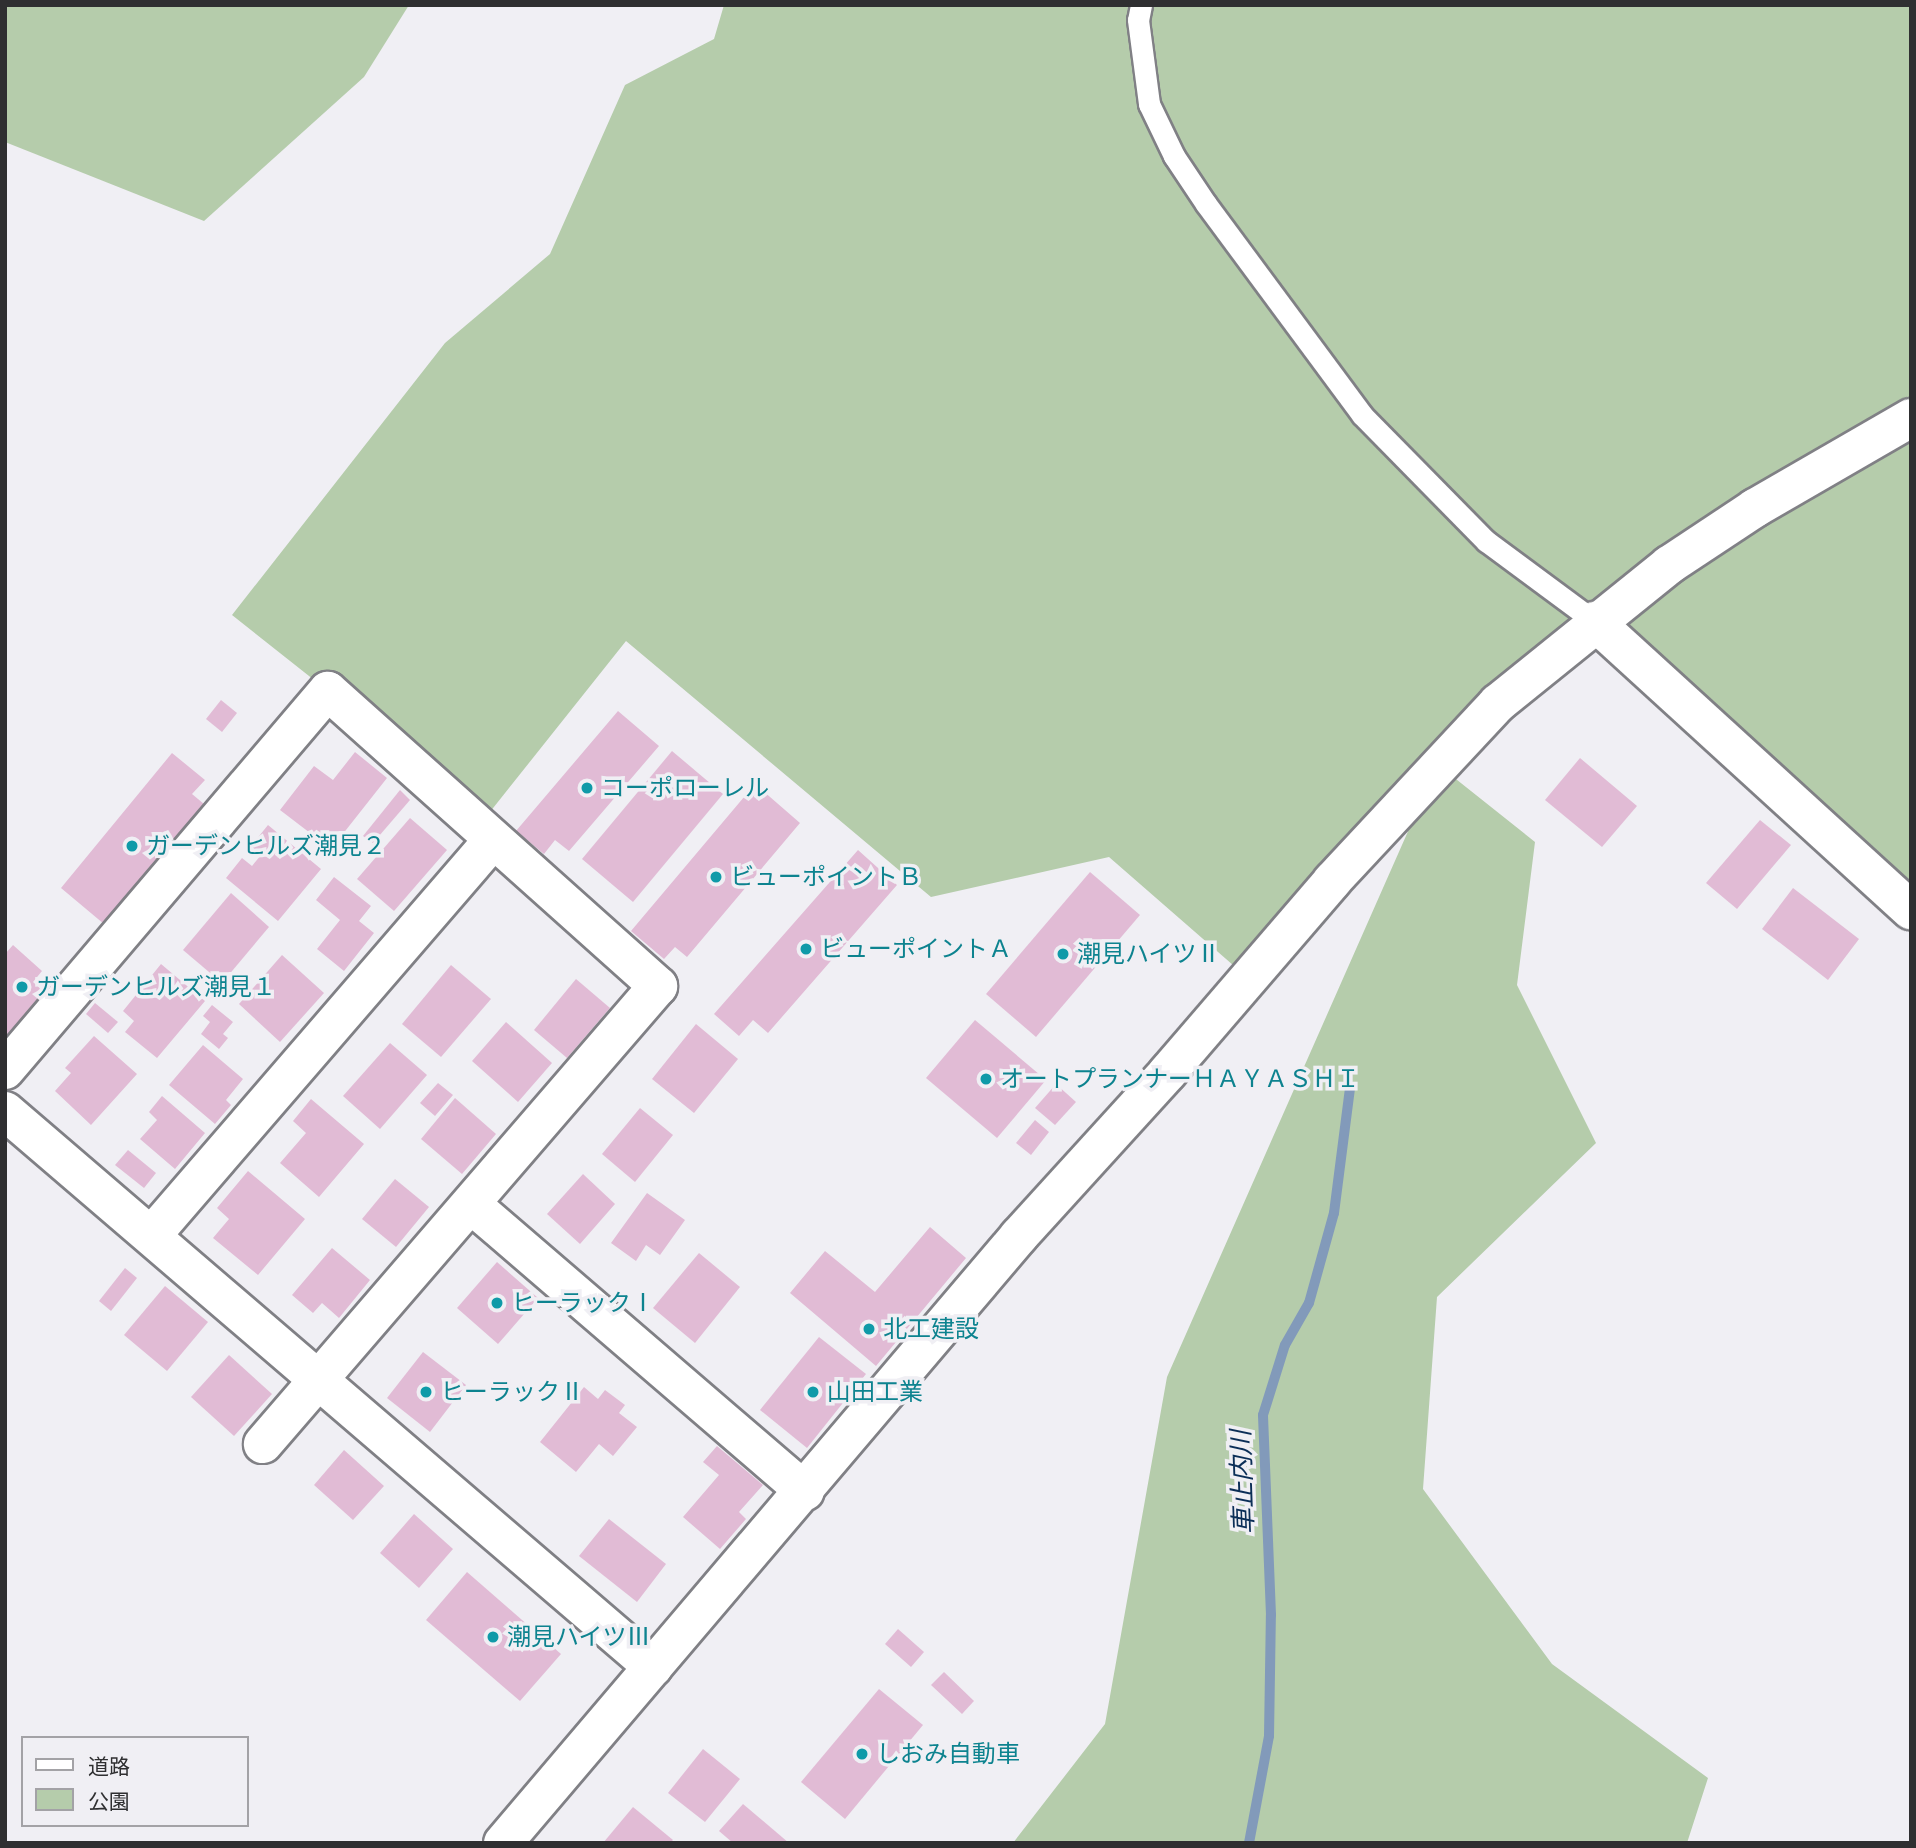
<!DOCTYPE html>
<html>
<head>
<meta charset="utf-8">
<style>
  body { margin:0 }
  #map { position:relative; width:1916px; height:1848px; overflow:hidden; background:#f0eff4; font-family:"Asap Condensed","Noto Sans JP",sans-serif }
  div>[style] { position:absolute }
  .green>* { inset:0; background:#b5ccab }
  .stream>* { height:10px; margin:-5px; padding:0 5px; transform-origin:5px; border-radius:5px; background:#829aba }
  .building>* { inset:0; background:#e1bbd5 }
  .roads { filter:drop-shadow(2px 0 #808085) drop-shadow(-2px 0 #808085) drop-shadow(0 2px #808085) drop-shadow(0 -2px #808085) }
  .lane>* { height:21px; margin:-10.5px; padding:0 10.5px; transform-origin:10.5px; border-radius:10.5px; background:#fff }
  .street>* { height:38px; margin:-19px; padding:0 19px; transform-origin:19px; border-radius:19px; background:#fff }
  .secondary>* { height:38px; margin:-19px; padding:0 19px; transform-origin:19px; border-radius:19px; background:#fff }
  .dots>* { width:19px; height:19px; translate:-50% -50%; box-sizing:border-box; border:4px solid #f0eff4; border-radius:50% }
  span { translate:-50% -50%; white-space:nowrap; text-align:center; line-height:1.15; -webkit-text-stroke:7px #f0eff4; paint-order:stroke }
  .culture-label { font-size:24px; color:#0d838f }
  .left { translate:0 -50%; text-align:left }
  .water-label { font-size:26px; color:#0b2e57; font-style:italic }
  .frame { position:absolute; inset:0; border:7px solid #2f2f31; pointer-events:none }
  .legend { position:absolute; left:21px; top:1736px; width:228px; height:91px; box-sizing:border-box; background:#f0eff4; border:2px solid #a3a2a6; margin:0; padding:9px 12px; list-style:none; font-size:21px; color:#2f2f31 }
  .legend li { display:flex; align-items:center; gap:14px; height:35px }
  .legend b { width:35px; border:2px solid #a3a2a6 }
</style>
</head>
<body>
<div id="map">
  <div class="green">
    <div style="clip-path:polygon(5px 5px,409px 5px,364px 77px,204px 221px,5px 142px)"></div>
    <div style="clip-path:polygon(724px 5px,1911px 5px,1911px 910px,1594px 621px,1437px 764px,1535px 842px,1517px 985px,1596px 1143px,1437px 1297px,1423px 1489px,1552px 1664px,1708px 1778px,1687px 1843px,1013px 1843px,1105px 1724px,1167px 1377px,1436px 768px,1249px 979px,1109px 857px,931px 897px,626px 641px,478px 827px,328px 691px,232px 615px,445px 343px,550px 254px,625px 85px,714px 39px)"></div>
  </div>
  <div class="stream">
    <div style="left:1249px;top:1843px;width:109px;rotate:-79.4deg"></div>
    <div style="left:1269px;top:1736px;width:121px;rotate:-89.1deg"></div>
    <div style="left:1271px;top:1615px;width:200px;rotate:-92.3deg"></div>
    <div style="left:1263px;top:1415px;width:73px;rotate:-72.6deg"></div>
    <div style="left:1285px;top:1345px;width:48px;rotate:-60.3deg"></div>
    <div style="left:1309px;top:1303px;width:93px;rotate:-74.5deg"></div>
    <div style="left:1334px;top:1213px;width:126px;rotate:-82.7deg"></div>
  </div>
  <div class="building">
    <div style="clip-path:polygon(221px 700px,237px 713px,222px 732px,206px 719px)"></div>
    <div style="clip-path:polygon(618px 711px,659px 746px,569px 851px,555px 840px,544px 854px,516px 831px)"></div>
    <div style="clip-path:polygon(672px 751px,723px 794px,633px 902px,582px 859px)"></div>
    <div style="clip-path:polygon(355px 752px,387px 778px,331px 849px,280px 810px,314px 766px,333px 780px)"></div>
    <div style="clip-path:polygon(172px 753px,205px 780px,192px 794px,204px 804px,104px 924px,61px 888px)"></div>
    <div style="clip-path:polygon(1580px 758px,1637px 806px,1602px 847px,1545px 800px)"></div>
    <div style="clip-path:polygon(755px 784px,800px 823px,687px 957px,675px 947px,664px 959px,631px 931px)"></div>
    <div style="clip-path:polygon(400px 790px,410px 800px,373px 843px,363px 836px)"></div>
    <div style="clip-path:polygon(410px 818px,447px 850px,394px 911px,357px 879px)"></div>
    <div style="clip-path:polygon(1760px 820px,1791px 845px,1737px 909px,1706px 883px)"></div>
    <div style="clip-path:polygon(268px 825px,321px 869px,278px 921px,226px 878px,242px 858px,252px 866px,261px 855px,251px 846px)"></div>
    <div style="clip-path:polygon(858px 850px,897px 885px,768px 1033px,753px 1020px,739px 1036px,714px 1014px)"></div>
    <div style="clip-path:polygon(1090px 872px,1140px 915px,1036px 1037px,986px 994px)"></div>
    <div style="clip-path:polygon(334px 877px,371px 906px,359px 921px,374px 933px,344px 971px,317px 949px,340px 920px,316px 900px)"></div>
    <div style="clip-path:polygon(1793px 888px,1859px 939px,1828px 980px,1762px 929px)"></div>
    <div style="clip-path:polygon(231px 893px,269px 927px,222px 983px,183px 950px)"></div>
    <div style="clip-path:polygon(13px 945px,42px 971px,33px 982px,45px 993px,5px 1039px,5px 954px)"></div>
    <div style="clip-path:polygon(282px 955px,324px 993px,280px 1042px,239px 1004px)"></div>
    <div style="clip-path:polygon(161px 964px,205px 1001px,157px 1058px,125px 1032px,134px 1021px,123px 1011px)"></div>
    <div style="clip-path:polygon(451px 965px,491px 999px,441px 1057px,402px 1024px)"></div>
    <div style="clip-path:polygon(576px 979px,610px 1008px,567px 1058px,534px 1030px)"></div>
    <div style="clip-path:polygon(95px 1003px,118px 1022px,108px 1033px,86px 1014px)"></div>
    <div style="clip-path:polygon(212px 1005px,233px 1022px,223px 1034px,228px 1038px,219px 1049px,201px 1034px,210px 1022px,203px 1016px)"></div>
    <div style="clip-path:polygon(975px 1020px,1046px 1080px,997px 1138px,926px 1078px)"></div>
    <div style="clip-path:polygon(506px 1022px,552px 1063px,518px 1102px,472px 1061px)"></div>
    <div style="clip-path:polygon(696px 1024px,738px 1059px,694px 1113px,652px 1079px)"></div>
    <div style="clip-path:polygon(94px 1036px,137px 1074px,91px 1125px,55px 1091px,71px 1073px,65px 1068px)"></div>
    <div style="clip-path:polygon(390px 1043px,427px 1075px,380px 1129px,343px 1096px)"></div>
    <div style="clip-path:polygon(203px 1045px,243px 1079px,226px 1100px,231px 1105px,215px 1124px,169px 1085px)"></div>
    <div style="clip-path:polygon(438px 1083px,453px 1095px,435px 1116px,420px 1103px)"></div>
    <div style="clip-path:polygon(1056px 1084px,1076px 1102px,1055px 1125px,1035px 1108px)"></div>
    <div style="clip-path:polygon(162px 1096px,205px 1133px,175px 1169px,140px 1139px,157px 1120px,149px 1112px)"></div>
    <div style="clip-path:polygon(455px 1098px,496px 1134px,462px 1174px,421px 1139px)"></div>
    <div style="clip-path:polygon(311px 1099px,364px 1144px,319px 1197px,280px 1163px,306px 1133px,293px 1121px)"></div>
    <div style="clip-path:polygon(640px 1108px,673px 1135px,635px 1182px,602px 1154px)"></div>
    <div style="clip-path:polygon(1035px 1120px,1049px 1132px,1031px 1155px,1016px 1143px)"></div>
    <div style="clip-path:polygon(128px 1150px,156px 1173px,144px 1188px,115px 1165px)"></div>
    <div style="clip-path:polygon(248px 1171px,305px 1219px,258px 1275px,213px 1238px,229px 1219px,217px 1208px)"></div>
    <div style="clip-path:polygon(583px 1174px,615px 1204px,580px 1244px,547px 1214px)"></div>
    <div style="clip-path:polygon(395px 1179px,429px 1207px,396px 1247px,362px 1219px)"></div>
    <div style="clip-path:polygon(647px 1193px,685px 1220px,660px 1255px,646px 1245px,636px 1261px,611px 1243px)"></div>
    <div style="clip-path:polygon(930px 1227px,966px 1258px,876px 1366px,790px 1293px,825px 1251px,875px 1292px)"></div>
    <div style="clip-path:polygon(332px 1248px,370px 1280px,339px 1318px,322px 1303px,313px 1313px,292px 1295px)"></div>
    <div style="clip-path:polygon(699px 1253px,740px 1287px,695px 1343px,653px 1308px)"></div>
    <div style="clip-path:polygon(497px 1262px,538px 1298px,498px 1344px,457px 1308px)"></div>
    <div style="clip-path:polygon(125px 1268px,137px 1278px,111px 1311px,99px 1301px)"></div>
    <div style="clip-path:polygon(165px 1286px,208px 1322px,167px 1371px,124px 1335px)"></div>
    <div style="clip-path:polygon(819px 1337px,866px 1374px,807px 1448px,760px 1410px)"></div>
    <div style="clip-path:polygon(423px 1352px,466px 1385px,430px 1432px,387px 1398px)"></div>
    <div style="clip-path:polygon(229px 1355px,272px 1394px,234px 1436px,191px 1397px)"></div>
    <div style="clip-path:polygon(584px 1387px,598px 1399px,605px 1390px,625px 1405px,619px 1413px,637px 1427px,613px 1456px,599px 1444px,576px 1472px,540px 1442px)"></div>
    <div style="clip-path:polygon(717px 1446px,763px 1485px,739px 1512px,746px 1519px,720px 1549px,683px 1517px,719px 1475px,703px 1462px)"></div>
    <div style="clip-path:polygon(344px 1450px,384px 1486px,353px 1520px,314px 1485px)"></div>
    <div style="clip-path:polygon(414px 1514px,453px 1549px,419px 1588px,380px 1553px)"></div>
    <div style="clip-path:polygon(609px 1519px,666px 1564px,637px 1602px,579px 1556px)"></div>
    <div style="clip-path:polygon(467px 1572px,561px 1654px,520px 1701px,426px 1620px)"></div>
    <div style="clip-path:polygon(898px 1629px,924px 1652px,911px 1667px,885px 1644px)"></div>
    <div style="clip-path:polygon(944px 1672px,974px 1701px,962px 1714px,931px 1685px)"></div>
    <div style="clip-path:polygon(879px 1689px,923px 1725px,845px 1819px,801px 1782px)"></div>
    <div style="clip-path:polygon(703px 1749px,740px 1779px,705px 1822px,668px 1793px)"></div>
    <div style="clip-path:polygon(743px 1804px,789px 1843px,733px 1843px,719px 1831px)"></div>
    <div style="clip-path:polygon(633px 1807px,673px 1840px,670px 1843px,603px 1843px)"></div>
  </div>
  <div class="roads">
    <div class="lane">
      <div style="left:1141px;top:5px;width:15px;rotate:101deg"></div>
      <div style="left:1138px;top:20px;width:85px;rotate:82.5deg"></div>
      <div style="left:1149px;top:104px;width:58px;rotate:64.3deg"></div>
      <div style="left:1174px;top:156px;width:58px;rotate:56.3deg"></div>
      <div style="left:1206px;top:204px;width:262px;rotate:53.5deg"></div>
      <div style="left:1362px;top:415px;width:177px;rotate:45.5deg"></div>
      <div style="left:1486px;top:541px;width:134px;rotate:36.5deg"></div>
    </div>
    <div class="street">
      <div style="left:1594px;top:621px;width:429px;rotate:42.4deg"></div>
      <div style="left:5px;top:1070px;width:498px;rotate:-49.6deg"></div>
      <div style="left:328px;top:691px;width:443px;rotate:41.8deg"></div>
      <div style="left:658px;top:986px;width:605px;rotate:130.78deg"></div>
      <div style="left:5px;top:1111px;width:854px;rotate:40.63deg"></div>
      <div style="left:472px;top:1205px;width:439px;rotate:40.7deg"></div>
      <div style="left:152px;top:1235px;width:520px;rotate:-49.21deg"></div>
    </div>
    <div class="secondary">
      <div style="left:503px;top:1843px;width:797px;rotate:-49.63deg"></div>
      <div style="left:1019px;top:1236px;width:222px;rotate:-47.7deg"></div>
      <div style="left:1168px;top:1072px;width:252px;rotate:-49.3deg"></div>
      <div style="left:1332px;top:881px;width:243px;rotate:-47deg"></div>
      <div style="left:1498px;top:703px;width:220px;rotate:-38.9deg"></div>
      <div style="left:1669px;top:565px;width:103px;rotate:-33.5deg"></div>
      <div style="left:1755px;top:508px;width:180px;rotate:-30deg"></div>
    </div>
  </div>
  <div class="dots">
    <div style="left:587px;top:788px;background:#0f9aa8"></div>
    <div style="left:132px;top:846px;background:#0f9aa8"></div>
    <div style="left:716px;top:877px;background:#0f9aa8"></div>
    <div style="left:806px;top:949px;background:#0f9aa8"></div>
    <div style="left:1063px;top:954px;background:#0f9aa8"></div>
    <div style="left:22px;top:987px;background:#0f9aa8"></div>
    <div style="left:986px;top:1079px;background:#0f9aa8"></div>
    <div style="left:497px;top:1303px;background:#0f9aa8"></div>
    <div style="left:869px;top:1329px;background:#0f9aa8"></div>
    <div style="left:426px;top:1392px;background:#0f9aa8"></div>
    <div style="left:813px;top:1392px;background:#0f9aa8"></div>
    <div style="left:493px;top:1637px;background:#0f9aa8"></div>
    <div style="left:862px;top:1754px;background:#0f9aa8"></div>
  </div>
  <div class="culture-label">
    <span class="left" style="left:601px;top:788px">コーポローレル</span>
    <span class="left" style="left:146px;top:846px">ガーデンヒルズ潮見２</span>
    <span class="left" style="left:730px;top:877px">ビューポイントＢ</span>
    <span class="left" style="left:820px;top:949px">ビューポイントＡ</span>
    <span class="left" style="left:1077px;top:954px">潮見ハイツⅡ</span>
    <span class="left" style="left:36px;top:987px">ガーデンヒルズ潮見１</span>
    <span class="left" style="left:1000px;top:1079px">オートプランナーＨＡＹＡＳＨＩ</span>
    <span class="left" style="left:511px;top:1303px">ヒーラックⅠ</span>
    <span class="left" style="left:883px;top:1329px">北工建設</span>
    <span class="left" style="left:440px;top:1392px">ヒーラックⅡ</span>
    <span class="left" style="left:827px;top:1392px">山田工業</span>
    <span class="left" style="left:507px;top:1637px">潮見ハイツⅢ</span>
    <span class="left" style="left:876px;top:1754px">しおみ自動車</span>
  </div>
  <div class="water-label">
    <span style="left:1243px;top:1482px;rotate:-92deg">車止内川</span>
  </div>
  <div class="frame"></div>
  <ul class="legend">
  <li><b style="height:9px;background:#fff"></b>道路</li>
  <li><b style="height:19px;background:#b5ccab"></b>公園</li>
  </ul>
</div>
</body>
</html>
